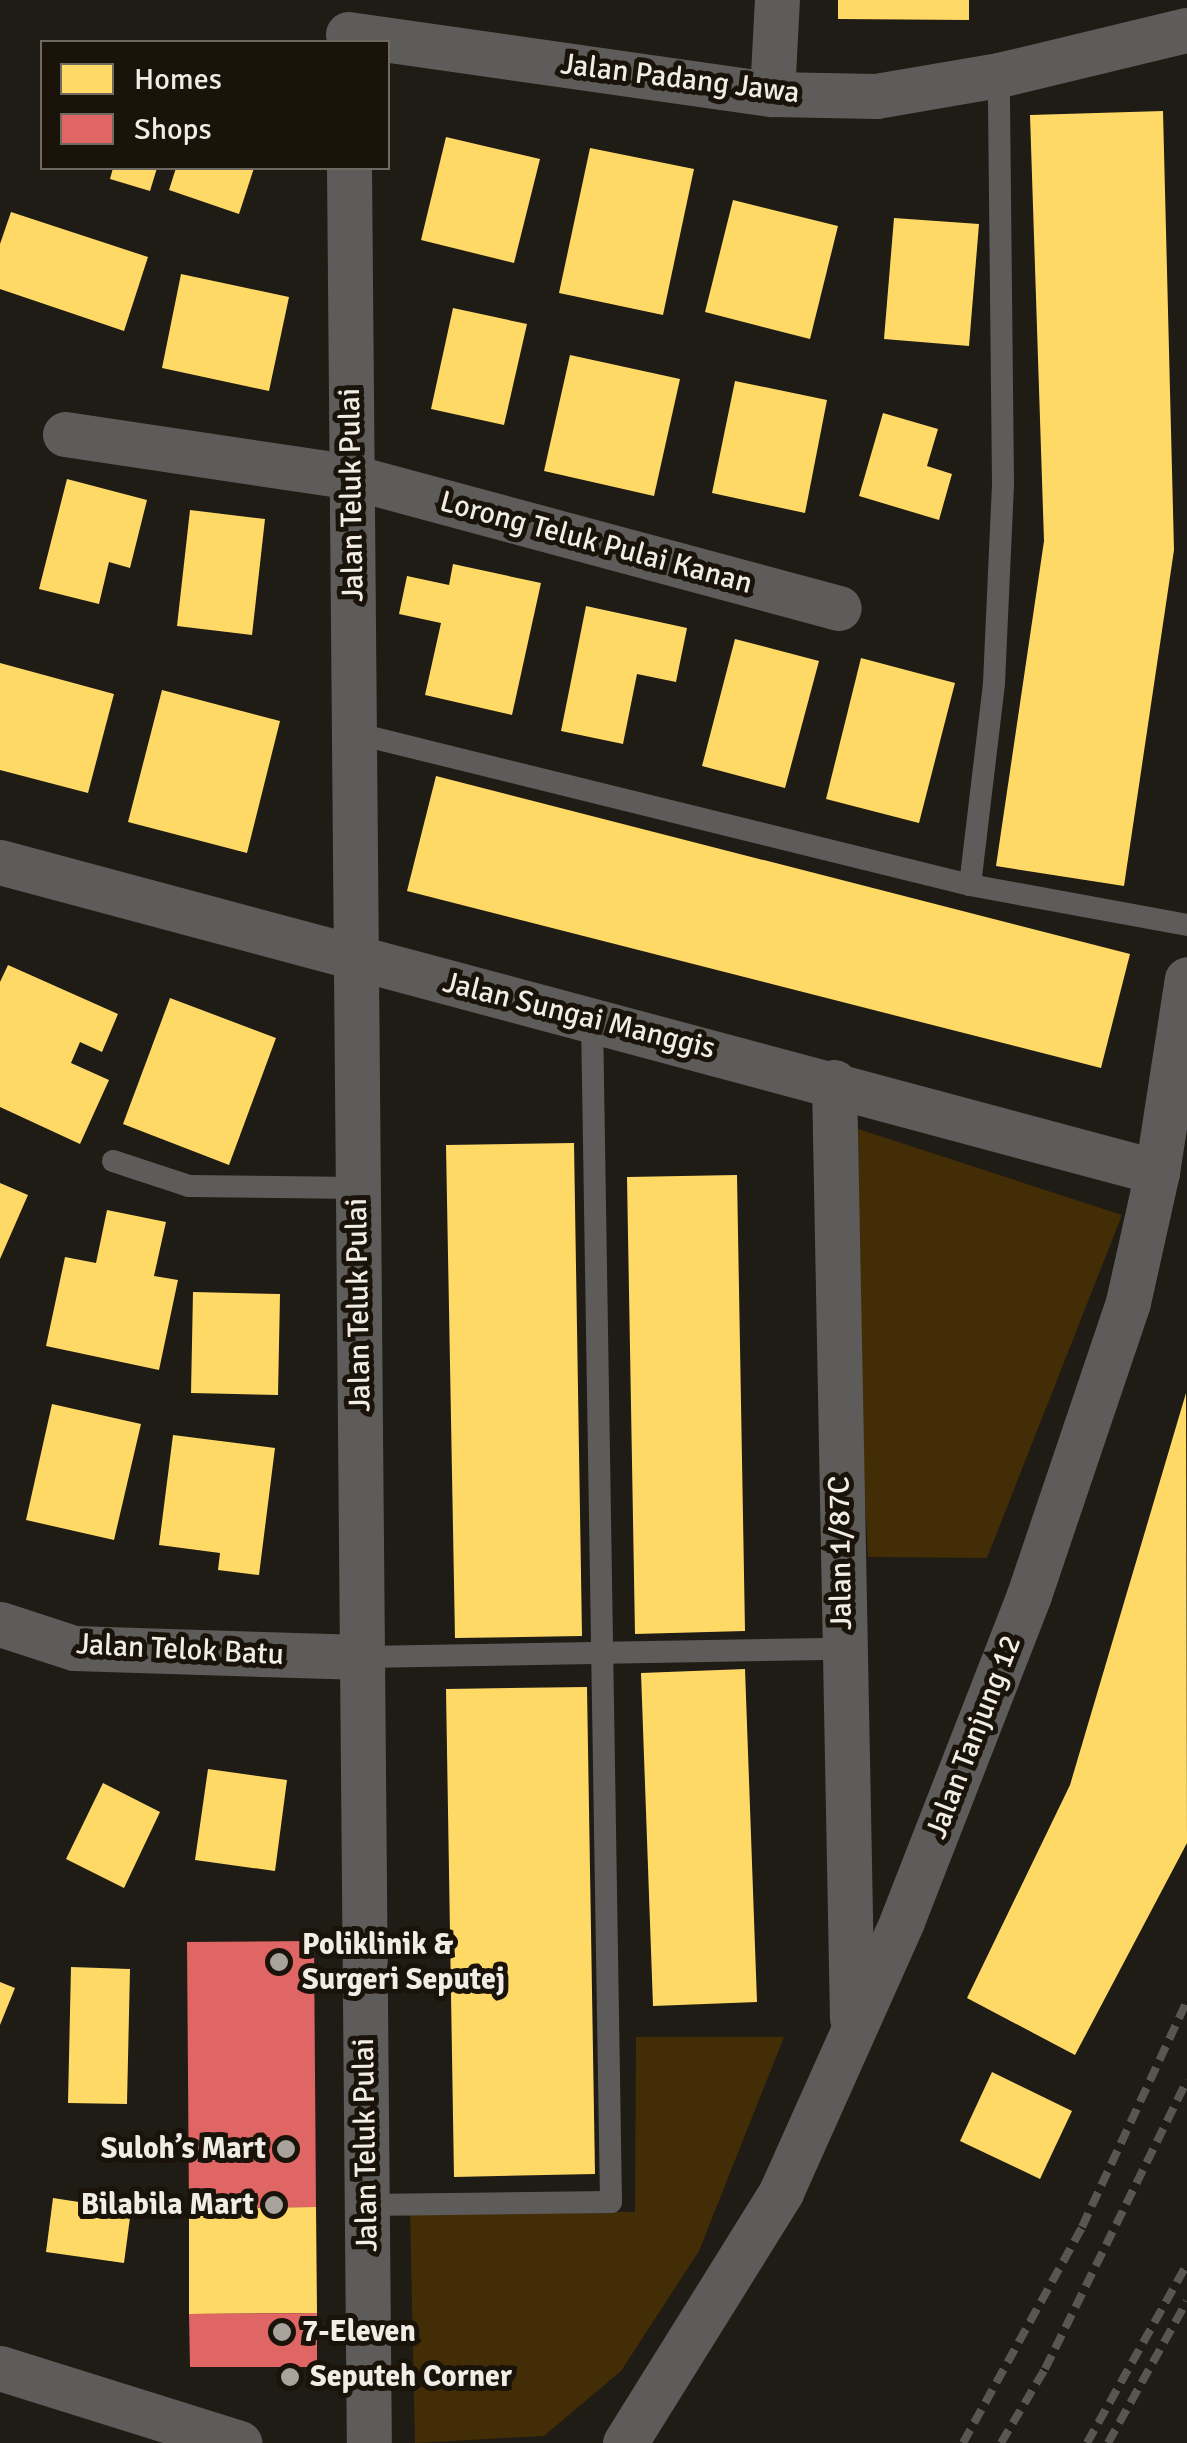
<!DOCTYPE html>
<html>
<head>
<meta charset="utf-8">
<style>
  body { margin:0 }
  #map { position:relative; width:1187px; height:2443px; overflow:hidden; background:#1f1b15; font-family:Signika,sans-serif }
  div>[style] { position:absolute }
  .green>* { inset:0; background:#422d07 }
  .homes>* { inset:0; background:#ffd966 }
  .shops>* { inset:0; background:#e06666 }
  .service>* { height:22px; margin:-11px; padding:0 11px; transform-origin:11px; border-radius:11px; background:#5e5c5a }
  .minor>* { height:45px; margin:-22.5px; padding:0 22.5px; transform-origin:22.5px; border-radius:22.5px; background:#5e5c5a }
  .rail>* { height:8px; margin-top:-4px; transform-origin:0; background:repeating-linear-gradient(90deg,#595652 0 15px,transparent 0 23px) }
  .dots>* { width:28px; height:28px; translate:-50% -50%; box-sizing:border-box; border:5px solid #191309; border-radius:50% }
  span { translate:-50% -50%; white-space:nowrap; text-align:center; line-height:1.15; -webkit-text-stroke:10px #191309; paint-order:stroke }
  .street-label { font-size:30px; color:#f1ece5 }
  .poi-label { font-size:30px; color:#f1ece5; font-weight:700 }
  .left { translate:0 -50%; text-align:left }
  .right { translate:-100% -50%; text-align:right }
  .legend { position:absolute; left:40px; top:40px; width:350px; height:130px; box-sizing:border-box; background:#191309; border:2px solid #6f6a61; margin:0; padding:12px 18px; list-style:none; font-size:30px; color:#f1ece5 }
  .legend li { display:flex; align-items:center; gap:20px; height:50px }
  .legend b { width:50px; border:2px solid #6f6a61 }
</style>
</head>
<body>
<div id="map">
  <div class="green">
    <div style="clip-path:polygon(846px 1125px,1122px 1215px,987px 1558px,868px 1557px)"></div>
    <div style="clip-path:polygon(636px 2037px,784px 2037px,699px 2251px,621px 2371px,544px 2436px,415px 2443px,410px 2211px,635px 2212px)"></div>
  </div>
  <div class="homes">
    <div style="clip-path:polygon(838px 0,969px 0,969px 20px,838px 19px)"></div>
    <div style="clip-path:polygon(1163px 111px,1174px 550px,1124px 886px,996px 866px,1044px 541px,1030px 115px)"></div>
    <div style="clip-path:polygon(446px 137px,540px 159px,514px 263px,421px 240px)"></div>
    <div style="clip-path:polygon(590px 148px,694px 169px,663px 315px,559px 293px)"></div>
    <div style="clip-path:polygon(113px 168px,157px 168px,150px 191px,110px 179px)"></div>
    <div style="clip-path:polygon(176px 168px,254px 168px,239px 214px,169px 190px)"></div>
    <div style="clip-path:polygon(733px 200px,838px 226px,810px 339px,705px 312px)"></div>
    <div style="clip-path:polygon(11px 212px,148px 257px,124px 331px,0 289px,0 244px)"></div>
    <div style="clip-path:polygon(894px 218px,979px 224px,969px 346px,884px 339px)"></div>
    <div style="clip-path:polygon(181px 274px,289px 297px,269px 391px,162px 368px)"></div>
    <div style="clip-path:polygon(453px 308px,527px 324px,504px 425px,431px 409px)"></div>
    <div style="clip-path:polygon(570px 355px,680px 379px,654px 496px,544px 471px)"></div>
    <div style="clip-path:polygon(735px 381px,827px 400px,805px 513px,712px 493px)"></div>
    <div style="clip-path:polygon(883px 413px,938px 429px,927px 466px,952px 474px,939px 520px,859px 496px)"></div>
    <div style="clip-path:polygon(67px 479px,147px 500px,130px 568px,109px 562px,99px 604px,39px 589px)"></div>
    <div style="clip-path:polygon(190px 510px,265px 519px,252px 635px,177px 626px)"></div>
    <div style="clip-path:polygon(453px 564px,541px 583px,512px 715px,425px 695px,441px 623px,399px 614px,407px 576px,449px 585px)"></div>
    <div style="clip-path:polygon(586px 606px,687px 628px,676px 682px,637px 674px,623px 744px,561px 731px)"></div>
    <div style="clip-path:polygon(735px 639px,819px 661px,785px 788px,702px 766px)"></div>
    <div style="clip-path:polygon(861px 658px,955px 683px,919px 823px,826px 799px)"></div>
    <div style="clip-path:polygon(0 663px,114px 694px,88px 793px,0 770px)"></div>
    <div style="clip-path:polygon(162px 690px,280px 721px,247px 853px,128px 822px)"></div>
    <div style="clip-path:polygon(436px 776px,1130px 954px,1101px 1068px,407px 891px)"></div>
    <div style="clip-path:polygon(8px 965px,118px 1014px,102px 1052px,80px 1042px,71px 1063px,109px 1080px,80px 1144px,0 1107px,0 982px)"></div>
    <div style="clip-path:polygon(170px 998px,276px 1038px,229px 1165px,123px 1124px)"></div>
    <div style="clip-path:polygon(574px 1143px,582px 1636px,455px 1638px,446px 1145px)"></div>
    <div style="clip-path:polygon(737px 1175px,745px 1631px,635px 1634px,627px 1177px)"></div>
    <div style="clip-path:polygon(0 1183px,28px 1195px,0 1259px)"></div>
    <div style="clip-path:polygon(107px 1210px,166px 1222px,154px 1276px,178px 1280px,159px 1370px,46px 1346px,65px 1257px,96px 1263px)"></div>
    <div style="clip-path:polygon(193px 1292px,280px 1294px,278px 1395px,191px 1393px)"></div>
    <div style="clip-path:polygon(1186px 1393px,1187px 1843px,1075px 2055px,967px 1998px,1070px 1785px)"></div>
    <div style="clip-path:polygon(52px 1404px,141px 1424px,114px 1540px,26px 1520px)"></div>
    <div style="clip-path:polygon(173px 1435px,275px 1448px,259px 1575px,218px 1570px,220px 1553px,159px 1545px)"></div>
    <div style="clip-path:polygon(745px 1669px,757px 2002px,653px 2006px,641px 1673px)"></div>
    <div style="clip-path:polygon(587px 1687px,595px 2174px,454px 2177px,446px 1689px)"></div>
    <div style="clip-path:polygon(208px 1769px,287px 1780px,275px 1871px,195px 1860px)"></div>
    <div style="clip-path:polygon(103px 1783px,160px 1812px,124px 1888px,66px 1859px)"></div>
    <div style="clip-path:polygon(71px 1967px,130px 1969px,127px 2104px,68px 2103px)"></div>
    <div style="clip-path:polygon(0 1982px,15px 1988px,0 2025px)"></div>
    <div style="clip-path:polygon(992px 2072px,1072px 2111px,1040px 2179px,960px 2141px)"></div>
    <div style="clip-path:polygon(53px 2198px,131px 2210px,124px 2263px,46px 2252px)"></div>
    <div style="clip-path:polygon(316px 2207px,317px 2313px,189px 2314px,189px 2208px)"></div>
  </div>
  <div class="shops">
    <div style="clip-path:polygon(314px 1941px,316px 2207px,189px 2208px,187px 1942px)"></div>
    <div style="clip-path:polygon(317px 2313px,317px 2367px,190px 2367px,189px 2314px)"></div>
  </div>
  <div class="service">
    <div style="left:354px;top:733px;width:634px;rotate:13.86deg"></div>
    <div style="left:970px;top:885px;width:221px;rotate:10.4deg"></div>
    <div style="left:970px;top:885px;width:203px;rotate:-83.2deg"></div>
    <div style="left:994px;top:683px;width:200px;rotate:-87.4deg"></div>
    <div style="left:1003px;top:483px;width:408px;rotate:-90.6deg"></div>
    <div style="left:113px;top:1161px;width:80px;rotate:18.2deg"></div>
    <div style="left:189px;top:1186px;width:169px;rotate:0.7deg"></div>
    <div style="left:363px;top:1657px;width:479px;rotate:-1deg"></div>
    <div style="left:367px;top:2205px;width:244px;rotate:-0.7deg"></div>
    <div style="left:611px;top:2202px;width:1182px;rotate:-90.92deg"></div>
  </div>
  <div class="minor">
    <div style="left:348px;top:34px;width:428px;rotate:8.1deg"></div>
    <div style="left:772px;top:94px;width:104px;rotate:1.1deg"></div>
    <div style="left:876px;top:96px;width:125px;rotate:-9.7deg"></div>
    <div style="left:999px;top:75px;width:193px;rotate:-13.5deg"></div>
    <div style="left:772px;top:94px;width:94px;rotate:-87deg"></div>
    <div style="left:349px;top:168px;width:2275px;rotate:89.5deg"></div>
    <div style="left:65px;top:434px;width:290px;rotate:8.5deg"></div>
    <div style="left:352px;top:477px;width:504px;rotate:15.06deg"></div>
    <div style="left:0;top:862px;width:1198px;rotate:15deg"></div>
    <div style="left:834px;top:1082px;width:936px;rotate:88.9deg"></div>
    <div style="left:0;top:1624px;width:78px;rotate:18deg"></div>
    <div style="left:74px;top:1648px;width:289px;rotate:1.8deg"></div>
    <div style="left:0;top:2368px;width:251px;rotate:17.4deg"></div>
    <div style="left:625px;top:2443px;width:296px;rotate:-58.1deg"></div>
    <div style="left:781px;top:2192px;width:297px;rotate:-65.9deg"></div>
    <div style="left:902px;top:1921px;width:350px;rotate:-68.7deg"></div>
    <div style="left:1029px;top:1595px;width:309px;rotate:-71.3deg"></div>
    <div style="left:1128px;top:1302px;width:133px;rotate:-77.4deg"></div>
    <div style="left:1157px;top:1172px;width:195px;rotate:-81.2deg"></div>
  </div>
  <div class="rail">
    <div style="left:963px;top:2443px;width:247px;rotate:-61.1deg"></div>
    <div style="left:1082px;top:2227px;width:249px;rotate:-65.1deg"></div>
    <div style="left:1001px;top:2443px;width:86px;rotate:-59.3deg"></div>
    <div style="left:1045px;top:2369px;width:322px;rotate:-63.8deg"></div>
    <div style="left:1087px;top:2443px;width:205px;rotate:-60.8deg"></div>
    <div style="left:1108px;top:2443px;width:162px;rotate:-60.9deg"></div>
  </div>
  <div class="dots">
    <div style="left:279px;top:1962px;background:#a8a39c"></div>
    <div style="left:286px;top:2149px;background:#a8a39c"></div>
    <div style="left:274px;top:2205px;background:#a8a39c"></div>
    <div style="left:282px;top:2332px;background:#a8a39c"></div>
    <div style="left:290px;top:2377px;background:#a8a39c"></div>
  </div>
  <div class="street-label">
    <span style="left:680px;top:79px;rotate:7deg">Jalan Padang Jawa</span>
    <span style="left:352px;top:495px;rotate:-91deg">Jalan Teluk Pulai</span>
    <span style="left:596px;top:543px;rotate:15deg">Lorong Teluk Pulai Kanan</span>
    <span style="left:579px;top:1016px;rotate:14deg">Jalan Sungai Manggis</span>
    <span style="left:359px;top:1305px;rotate:-91deg">Jalan Teluk Pulai</span>
    <span style="left:841px;top:1553px;rotate:-91deg">Jalan 1/87C</span>
    <span style="left:180px;top:1650px;rotate:3deg">Jalan Telok Batu</span>
    <span style="left:974px;top:1737px;rotate:-69deg">Jalan Tanjung 12</span>
    <span style="left:366px;top:2145px;rotate:-91deg">Jalan Teluk Pulai</span>
  </div>
  <div class="poi-label">
    <span class="left" style="left:302px;top:1962px">Poliklinik &amp;<br>Surgeri Seputej</span>
    <span class="right" style="left:266px;top:2149px">Suloh’s Mart</span>
    <span class="right" style="left:254px;top:2205px">Bilabila Mart</span>
    <span class="left" style="left:302px;top:2332px">7-Eleven</span>
    <span class="left" style="left:310px;top:2377px">Seputeh Corner</span>
  </div>
  <ul class="legend">
  <li><b style="height:28px;background:#ffd966"></b>Homes</li>
  <li><b style="height:28px;background:#e06666"></b>Shops</li>
  </ul>
</div>
</body>
</html>
